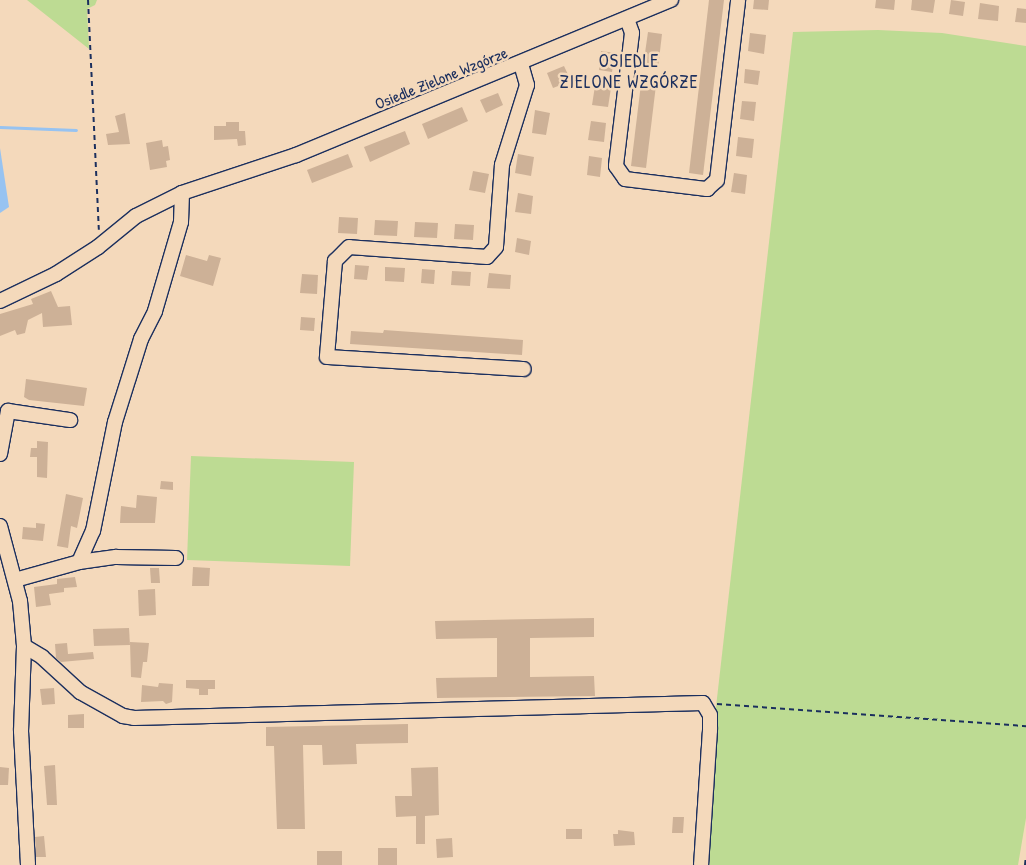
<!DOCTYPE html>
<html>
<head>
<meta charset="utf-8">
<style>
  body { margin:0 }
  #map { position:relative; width:1026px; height:865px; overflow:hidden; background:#f4d9bb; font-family:"Patrick Hand",sans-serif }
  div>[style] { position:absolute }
  .green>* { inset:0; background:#bddb93 }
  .water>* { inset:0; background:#97c3f1 }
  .stream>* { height:3px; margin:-1.5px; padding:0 1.5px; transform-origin:1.5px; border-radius:1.5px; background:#97c3f1 }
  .building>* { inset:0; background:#cdb197 }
  .path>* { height:2px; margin-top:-1px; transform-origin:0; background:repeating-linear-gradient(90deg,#1b2f5e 0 5px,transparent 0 9px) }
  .roads { filter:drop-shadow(1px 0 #1b2f5e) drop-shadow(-1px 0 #1b2f5e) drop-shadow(0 1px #1b2f5e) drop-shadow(0 -1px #1b2f5e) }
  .minor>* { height:14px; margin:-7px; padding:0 7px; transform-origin:7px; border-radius:7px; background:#f4d9bb }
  span { translate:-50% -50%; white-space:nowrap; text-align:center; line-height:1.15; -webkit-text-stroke:5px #f4d9bb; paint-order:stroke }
  .street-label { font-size:16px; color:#1b2f5e }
  .neighbourhood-label { font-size:18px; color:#1b2f5e; letter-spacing:1px }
</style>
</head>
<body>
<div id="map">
  <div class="green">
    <div style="clip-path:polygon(27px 0,97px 0,95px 5px,87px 9px,89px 49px)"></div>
    <div style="clip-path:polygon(878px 30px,942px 33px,1026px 46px,1026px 818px,1018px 865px,709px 865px,716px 707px,793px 32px)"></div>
    <div style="clip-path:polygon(191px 456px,354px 462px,350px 566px,187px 560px)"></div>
  </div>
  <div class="water">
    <div style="clip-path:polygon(0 148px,9px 207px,0 213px)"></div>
  </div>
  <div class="stream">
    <div style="left:0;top:127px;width:76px;rotate:2.3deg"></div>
  </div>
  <div class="building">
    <div style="clip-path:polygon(709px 0,724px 0,703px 175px,689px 173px)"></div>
    <div style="clip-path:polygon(754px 0,769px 0,768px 10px,753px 9px)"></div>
    <div style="clip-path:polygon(876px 0,895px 0,894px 10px,875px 8px)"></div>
    <div style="clip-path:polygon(912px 0,935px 0,933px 13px,911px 10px)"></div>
    <div style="clip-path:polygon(951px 0,965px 2px,963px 16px,949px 14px)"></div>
    <div style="clip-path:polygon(980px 3px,999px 6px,998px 21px,978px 19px)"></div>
    <div style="clip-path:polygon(1017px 8px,1026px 9px,1026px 23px,1015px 22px)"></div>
    <div style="clip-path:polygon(648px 32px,662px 34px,658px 68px,643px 67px)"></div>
    <div style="clip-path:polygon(750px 33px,766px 35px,764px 54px,748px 51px)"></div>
    <div style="clip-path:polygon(601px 51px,615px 53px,612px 72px,599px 70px)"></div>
    <div style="clip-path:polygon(564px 66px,571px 81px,553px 88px,547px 73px)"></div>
    <div style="clip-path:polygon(745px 69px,760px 71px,758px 85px,744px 83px)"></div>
    <div style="clip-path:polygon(641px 84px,656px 85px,646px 168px,631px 166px)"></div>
    <div style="clip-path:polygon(595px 86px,611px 88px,608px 107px,592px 105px)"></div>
    <div style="clip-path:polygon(498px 93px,503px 105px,486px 113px,480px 100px)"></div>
    <div style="clip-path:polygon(742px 101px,756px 102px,754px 121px,740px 119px)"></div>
    <div style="clip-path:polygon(462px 107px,468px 121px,428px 139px,422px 124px)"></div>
    <div style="clip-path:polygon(535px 110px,550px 113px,546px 135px,532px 133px)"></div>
    <div style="clip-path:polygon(125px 113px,130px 144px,108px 145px,106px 134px,119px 132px,115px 116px)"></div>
    <div style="clip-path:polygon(591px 121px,606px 123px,604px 142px,588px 140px)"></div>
    <div style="clip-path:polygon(226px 122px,239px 122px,239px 131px,245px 131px,246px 145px,238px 146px,237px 139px,214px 140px,214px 126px,226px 126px)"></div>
    <div style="clip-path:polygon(405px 131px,410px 144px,370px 162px,364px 147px)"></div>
    <div style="clip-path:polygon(738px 137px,754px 139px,752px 158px,736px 156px)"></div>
    <div style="clip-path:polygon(162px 140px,163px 147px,168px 146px,170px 160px,166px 161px,167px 167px,150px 170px,146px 143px)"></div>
    <div style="clip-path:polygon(348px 154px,353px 167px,312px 183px,307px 170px)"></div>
    <div style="clip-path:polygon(518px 154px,534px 157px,531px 176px,515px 173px)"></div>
    <div style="clip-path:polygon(589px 156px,602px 158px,600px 177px,587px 175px)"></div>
    <div style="clip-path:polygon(473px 171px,489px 174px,485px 193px,469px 190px)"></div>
    <div style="clip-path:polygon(734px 173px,747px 175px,745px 194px,731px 192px)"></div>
    <div style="clip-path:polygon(518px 193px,533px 196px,531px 214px,515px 212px)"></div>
    <div style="clip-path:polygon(339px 217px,358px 218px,357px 234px,338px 233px)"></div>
    <div style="clip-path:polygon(375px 220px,398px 221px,397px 236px,374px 235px)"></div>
    <div style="clip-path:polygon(415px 222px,438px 223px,437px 238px,414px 237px)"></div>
    <div style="clip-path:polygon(455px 224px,474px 225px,473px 240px,454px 239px)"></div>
    <div style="clip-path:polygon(517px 238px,531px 241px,529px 255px,515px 252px)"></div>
    <div style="clip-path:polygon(186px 255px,207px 261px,209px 255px,221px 258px,213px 286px,180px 276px)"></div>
    <div style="clip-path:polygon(355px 265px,369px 266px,367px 280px,354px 279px)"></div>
    <div style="clip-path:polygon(385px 267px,405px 268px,404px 282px,385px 281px)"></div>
    <div style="clip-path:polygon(422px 269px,435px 270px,434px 284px,421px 283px)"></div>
    <div style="clip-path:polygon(452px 271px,471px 272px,470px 286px,451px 285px)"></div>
    <div style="clip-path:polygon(489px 273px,511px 275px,510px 289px,487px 288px)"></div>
    <div style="clip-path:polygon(302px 274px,318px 275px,317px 294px,300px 293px)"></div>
    <div style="clip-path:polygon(51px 291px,58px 307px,70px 306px,72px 325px,43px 327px,42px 313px,28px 320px,25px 333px,17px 335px,15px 330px,0 336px,0 314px,33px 304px,31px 299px)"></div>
    <div style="clip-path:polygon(301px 317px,315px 318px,314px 331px,300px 330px)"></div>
    <div style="clip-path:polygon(384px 330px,523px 340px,522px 355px,350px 344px,351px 331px,383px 333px)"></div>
    <div style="clip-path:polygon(26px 379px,87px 388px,84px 406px,29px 400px,24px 397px)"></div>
    <div style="clip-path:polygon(37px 441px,48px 442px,47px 478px,37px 477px,37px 457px,30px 457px,31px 448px,37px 448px)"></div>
    <div style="clip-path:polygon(161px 481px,173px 482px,173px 490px,160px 489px)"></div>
    <div style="clip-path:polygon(66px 494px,83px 498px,77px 528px,71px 526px,68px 548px,57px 546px)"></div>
    <div style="clip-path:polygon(137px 495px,157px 497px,155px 523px,120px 523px,121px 506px,136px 508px)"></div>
    <div style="clip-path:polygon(36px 523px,45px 524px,43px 541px,22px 539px,23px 527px,36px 528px)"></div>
    <div style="clip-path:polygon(193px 567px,210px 568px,209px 586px,192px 586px)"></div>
    <div style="clip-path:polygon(150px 568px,159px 568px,160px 583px,151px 583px)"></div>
    <div style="clip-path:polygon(75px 577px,77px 587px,64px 588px,64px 592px,49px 594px,51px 605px,36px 607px,34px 587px,57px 584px,57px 579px)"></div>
    <div style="clip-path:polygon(155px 589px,156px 615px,139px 616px,138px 590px)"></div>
    <div style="clip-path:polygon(594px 618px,594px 637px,530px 638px,530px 677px,594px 676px,595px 696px,437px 698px,436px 678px,497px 677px,497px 638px,436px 639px,435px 621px)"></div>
    <div style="clip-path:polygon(129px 628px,130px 645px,94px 646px,93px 629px)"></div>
    <div style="clip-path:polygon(130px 642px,149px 643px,147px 662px,143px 662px,141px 678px,131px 677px)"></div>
    <div style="clip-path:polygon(67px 643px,68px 654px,93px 652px,94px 659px,61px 662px,56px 658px,55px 644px)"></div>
    <div style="clip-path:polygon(186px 680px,215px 680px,215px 689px,208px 689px,208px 695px,199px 695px,199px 689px,186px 688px)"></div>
    <div style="clip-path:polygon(159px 683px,173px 684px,172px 702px,166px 704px,163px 701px,141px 702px,142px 685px,158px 687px)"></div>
    <div style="clip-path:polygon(54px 688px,55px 704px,42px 705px,40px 689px)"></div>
    <div style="clip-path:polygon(84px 714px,84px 728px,68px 728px,68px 715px)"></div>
    <div style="clip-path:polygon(408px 724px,408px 743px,356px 744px,357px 764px,323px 765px,322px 745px,303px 745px,305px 829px,277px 829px,274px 746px,266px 746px,266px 727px)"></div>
    <div style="clip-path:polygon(55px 765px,57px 805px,47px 805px,44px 766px)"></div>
    <div style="clip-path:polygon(0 767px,9px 768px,8px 785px,0 785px)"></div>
    <div style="clip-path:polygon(438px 767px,439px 815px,425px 816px,425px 844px,416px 844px,416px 816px,396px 817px,395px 796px,412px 796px,411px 768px)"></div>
    <div style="clip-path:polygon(673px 817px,684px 817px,683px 833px,672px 833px)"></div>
    <div style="clip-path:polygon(566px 829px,582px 829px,582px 839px,566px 839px)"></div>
    <div style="clip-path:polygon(618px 830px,634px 832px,635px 845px,614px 846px,613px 834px,618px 834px)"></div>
    <div style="clip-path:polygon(44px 836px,46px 857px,36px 857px,35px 837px)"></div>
    <div style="clip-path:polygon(452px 838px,453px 857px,437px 858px,436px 839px)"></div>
    <div style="clip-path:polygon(378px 848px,397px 848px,397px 865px,378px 865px)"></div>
    <div style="clip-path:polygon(317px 851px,342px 851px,342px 865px,317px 865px)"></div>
  </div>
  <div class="path">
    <div style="left:88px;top:0;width:230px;rotate:87.3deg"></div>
    <div style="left:717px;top:704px;width:310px;rotate:4.1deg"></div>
    <div style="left:1025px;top:865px;width:9px;rotate:-84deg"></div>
  </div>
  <div class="roads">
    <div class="minor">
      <div style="left:627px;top:19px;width:15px;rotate:70deg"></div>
      <div style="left:632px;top:33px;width:134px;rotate:96.9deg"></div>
      <div style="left:616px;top:166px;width:16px;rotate:55deg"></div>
      <div style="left:625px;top:179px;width:83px;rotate:7deg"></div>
      <div style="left:707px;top:189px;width:13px;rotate:-42deg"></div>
      <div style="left:717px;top:180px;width:181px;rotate:-83.3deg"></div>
      <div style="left:521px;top:64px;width:22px;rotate:74deg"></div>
      <div style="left:527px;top:85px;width:84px;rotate:107.4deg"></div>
      <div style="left:502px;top:165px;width:82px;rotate:94.2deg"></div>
      <div style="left:496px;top:247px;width:13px;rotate:132deg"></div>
      <div style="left:487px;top:257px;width:138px;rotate:-175.9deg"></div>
      <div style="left:349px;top:247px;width:20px;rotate:135deg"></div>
      <div style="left:335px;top:261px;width:96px;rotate:94.8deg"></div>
      <div style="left:327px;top:357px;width:197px;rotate:3.5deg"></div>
      <div style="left:0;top:301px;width:62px;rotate:-25.7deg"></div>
      <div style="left:56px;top:274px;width:50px;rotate:-32.7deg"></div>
      <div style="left:98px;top:247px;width:49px;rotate:-39.2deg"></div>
      <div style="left:136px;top:216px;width:51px;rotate:-26.6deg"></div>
      <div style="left:182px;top:193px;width:120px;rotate:-18.4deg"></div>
      <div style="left:296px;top:155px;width:406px;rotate:-22.5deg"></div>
      <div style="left:0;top:454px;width:44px;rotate:-79.5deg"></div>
      <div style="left:8px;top:411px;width:63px;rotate:8.3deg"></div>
      <div style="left:0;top:526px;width:78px;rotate:75.1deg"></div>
      <div style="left:20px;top:601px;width:45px;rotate:84.9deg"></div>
      <div style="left:24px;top:646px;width:21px;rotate:31deg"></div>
      <div style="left:42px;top:657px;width:52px;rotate:42.6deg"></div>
      <div style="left:80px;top:692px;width:49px;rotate:29.2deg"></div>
      <div style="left:123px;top:716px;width:11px;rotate:10deg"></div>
      <div style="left:134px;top:718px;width:569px;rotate:-1.51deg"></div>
      <div style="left:703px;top:703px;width:14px;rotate:60deg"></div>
      <div style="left:710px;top:715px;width:15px;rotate:90deg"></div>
      <div style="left:710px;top:730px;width:135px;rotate:93.8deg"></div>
      <div style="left:79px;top:562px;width:37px;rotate:-8deg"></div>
      <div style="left:116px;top:557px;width:60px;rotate:1deg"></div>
      <div style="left:15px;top:580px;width:66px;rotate:-15.7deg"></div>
      <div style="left:79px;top:562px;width:34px;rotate:-66deg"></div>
      <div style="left:93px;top:531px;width:111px;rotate:-78.6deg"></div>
      <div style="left:115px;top:422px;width:87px;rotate:-72.6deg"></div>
      <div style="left:141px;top:339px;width:31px;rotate:-63deg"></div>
      <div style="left:155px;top:311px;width:93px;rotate:-73.7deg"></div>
      <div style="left:181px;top:222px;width:29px;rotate:-88deg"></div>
      <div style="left:24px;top:646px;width:85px;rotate:92deg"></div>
      <div style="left:21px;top:731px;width:134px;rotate:87deg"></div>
    </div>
  </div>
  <div class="street-label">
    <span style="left:441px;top:78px;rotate:-22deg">Osiedle Zielone Wzgórze</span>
  </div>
  <div class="neighbourhood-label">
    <span style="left:629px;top:72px">OSIEDLE<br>ZIELONE WZGÓRZE</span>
  </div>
</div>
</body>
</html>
